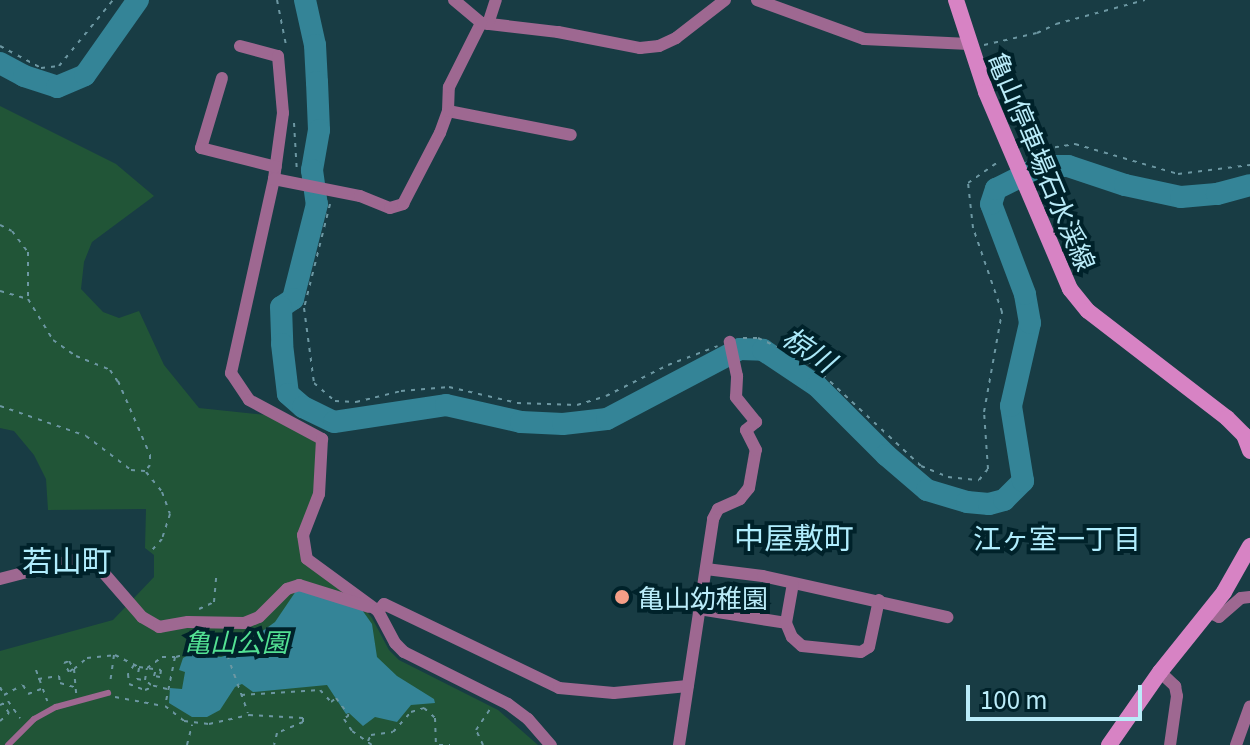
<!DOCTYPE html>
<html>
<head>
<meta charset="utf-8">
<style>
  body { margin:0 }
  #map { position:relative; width:1250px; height:745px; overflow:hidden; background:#183c44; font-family:Georgia,"Noto Sans JP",serif }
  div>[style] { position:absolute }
  .green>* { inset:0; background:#215537 }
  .water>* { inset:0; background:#348497 }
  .river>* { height:22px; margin:-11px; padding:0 11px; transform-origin:11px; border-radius:11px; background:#348497 }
  .path>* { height:2px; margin-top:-1px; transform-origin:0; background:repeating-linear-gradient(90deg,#6c97a2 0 4px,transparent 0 10px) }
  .service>* { height:6px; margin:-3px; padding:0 3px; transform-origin:3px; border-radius:3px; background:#9e6891 }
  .minor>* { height:12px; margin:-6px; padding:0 6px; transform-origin:6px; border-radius:6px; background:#9e6891 }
  .secondary>* { height:16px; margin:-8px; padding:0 8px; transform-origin:8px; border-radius:8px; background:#d783c4 }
  .dots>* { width:22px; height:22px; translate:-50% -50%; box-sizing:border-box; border:4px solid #00222a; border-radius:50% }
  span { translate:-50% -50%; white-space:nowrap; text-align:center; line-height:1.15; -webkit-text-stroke:8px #00222a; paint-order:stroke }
  .street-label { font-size:26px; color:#baecf9 }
  .poi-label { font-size:26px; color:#baecf9 }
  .left { translate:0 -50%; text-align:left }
  .park-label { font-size:26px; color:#53e193; font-style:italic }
  .water-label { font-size:28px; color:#aae8f8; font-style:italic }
  .neighbourhood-label { font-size:28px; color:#b0edfd }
  .quarter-label { font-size:30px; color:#b0edfd }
  .scale { position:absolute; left:966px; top:685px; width:176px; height:36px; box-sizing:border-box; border:4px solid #baecf9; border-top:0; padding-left:10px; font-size:24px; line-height:28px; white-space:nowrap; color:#baecf9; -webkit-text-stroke:6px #00222a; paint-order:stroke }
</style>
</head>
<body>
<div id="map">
  <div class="green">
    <div style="clip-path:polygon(0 106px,116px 164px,154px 196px,92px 242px,84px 262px,81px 289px,103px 312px,119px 318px,139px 311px,164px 365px,199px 408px,266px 415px,306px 432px,317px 444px,313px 499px,299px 541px,301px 556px,355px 597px,372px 618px,389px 650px,399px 660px,498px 710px,538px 745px,0 745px,0 651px,113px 620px,154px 577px,154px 555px,145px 548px,146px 509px,48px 510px,46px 479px,34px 455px,14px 431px,0 428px)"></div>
  </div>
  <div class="water">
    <div style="clip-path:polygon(310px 590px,360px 607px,372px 624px,377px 657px,397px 676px,434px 699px,435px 703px,411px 705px,397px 722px,375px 717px,363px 726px,349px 713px,346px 714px,327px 685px,253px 692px,242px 684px,235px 687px,220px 710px,207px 717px,192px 717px,169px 703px,170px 688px,182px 689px,185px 672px,179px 670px,183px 658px,190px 654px,221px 657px,231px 654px,275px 622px,296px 591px)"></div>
  </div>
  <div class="river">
    <div style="left:305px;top:0;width:46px;rotate:77.5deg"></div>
    <div style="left:315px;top:45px;width:37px;rotate:87deg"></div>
    <div style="left:317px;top:82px;width:48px;rotate:87.6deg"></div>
    <div style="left:319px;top:130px;width:41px;rotate:99.9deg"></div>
    <div style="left:312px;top:170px;width:34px;rotate:82deg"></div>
    <div style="left:317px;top:204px;width:98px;rotate:104.2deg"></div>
    <div style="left:293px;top:299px;width:14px;rotate:146deg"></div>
    <div style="left:281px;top:307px;width:37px;rotate:88deg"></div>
    <div style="left:282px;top:344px;width:50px;rotate:83.2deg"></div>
    <div style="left:288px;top:394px;width:20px;rotate:41deg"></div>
    <div style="left:303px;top:407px;width:34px;rotate:26deg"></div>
    <div style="left:334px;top:422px;width:113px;rotate:-8.6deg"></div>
    <div style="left:446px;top:405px;width:77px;rotate:12.8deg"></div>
    <div style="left:521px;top:422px;width:42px;rotate:2.7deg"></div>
    <div style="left:563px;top:424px;width:44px;rotate:-6.5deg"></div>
    <div style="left:607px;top:419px;width:150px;rotate:-27.8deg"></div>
    <div style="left:740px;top:349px;width:23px;rotate:2deg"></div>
    <div style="left:763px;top:350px;width:65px;rotate:33.7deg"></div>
    <div style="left:817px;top:386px;width:98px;rotate:45deg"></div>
    <div style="left:886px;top:455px;width:54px;rotate:40.5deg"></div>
    <div style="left:927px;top:490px;width:42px;rotate:16.7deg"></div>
    <div style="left:967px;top:502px;width:22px;rotate:5deg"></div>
    <div style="left:989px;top:504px;width:16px;rotate:-15deg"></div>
    <div style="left:1004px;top:500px;width:27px;rotate:-45deg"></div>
    <div style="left:1023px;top:481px;width:76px;rotate:-99.1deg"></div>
    <div style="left:1011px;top:406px;width:85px;rotate:-77.1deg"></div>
    <div style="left:1030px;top:323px;width:29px;rotate:-100deg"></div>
    <div style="left:1025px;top:294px;width:96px;rotate:-110.7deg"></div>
    <div style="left:991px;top:204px;width:16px;rotate:-72deg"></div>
    <div style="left:996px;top:189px;width:51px;rotate:-26.6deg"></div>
    <div style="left:1042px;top:166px;width:26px"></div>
    <div style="left:1068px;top:166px;width:60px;rotate:18.4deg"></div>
    <div style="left:1125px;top:185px;width:57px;rotate:12.1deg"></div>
    <div style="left:1181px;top:197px;width:36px;rotate:-5deg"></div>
    <div style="left:1217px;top:194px;width:34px;rotate:-15deg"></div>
    <div style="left:0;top:63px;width:27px;rotate:28deg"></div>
    <div style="left:24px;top:76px;width:35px;rotate:18deg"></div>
    <div style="left:57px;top:87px;width:30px;rotate:-23deg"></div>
    <div style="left:85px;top:75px;width:92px;rotate:-54.8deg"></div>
  </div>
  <div class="path">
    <div style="left:277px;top:0;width:46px;rotate:78.7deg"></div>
    <div style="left:984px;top:45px;width:54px;rotate:-12.8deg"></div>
    <div style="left:1037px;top:33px;width:21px;rotate:-25deg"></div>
    <div style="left:1056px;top:24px;width:92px;rotate:-15.1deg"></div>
    <div style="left:0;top:46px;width:47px;rotate:28.2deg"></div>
    <div style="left:41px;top:68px;width:18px;rotate:-6deg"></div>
    <div style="left:59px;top:66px;width:85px;rotate:-50.7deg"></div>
    <div style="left:996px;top:74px;width:28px;rotate:48deg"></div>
    <div style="left:1015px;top:95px;width:57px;rotate:58.5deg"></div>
    <div style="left:294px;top:123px;width:50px;rotate:86.6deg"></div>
    <div style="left:1025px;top:152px;width:51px;rotate:-9.1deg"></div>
    <div style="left:1075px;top:144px;width:107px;rotate:16.2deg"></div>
    <div style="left:1178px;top:174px;width:73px;rotate:-7.1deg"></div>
    <div style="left:330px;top:204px;width:107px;rotate:104deg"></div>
    <div style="left:304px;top:308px;width:76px;rotate:82.4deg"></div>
    <div style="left:314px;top:383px;width:28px;rotate:41deg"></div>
    <div style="left:335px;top:401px;width:21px;rotate:3deg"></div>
    <div style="left:356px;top:402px;width:46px;rotate:-13.7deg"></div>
    <div style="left:401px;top:391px;width:48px;rotate:-4.8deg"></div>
    <div style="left:449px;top:387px;width:70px;rotate:13.2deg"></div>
    <div style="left:517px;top:403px;width:60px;rotate:1.9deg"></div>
    <div style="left:577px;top:405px;width:30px;rotate:-17deg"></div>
    <div style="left:606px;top:396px;width:69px;rotate:-26.6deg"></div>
    <div style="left:668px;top:365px;width:53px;rotate:-20.8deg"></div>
    <div style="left:0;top:225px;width:13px;rotate:27deg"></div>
    <div style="left:12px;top:231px;width:26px;rotate:53deg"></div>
    <div style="left:28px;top:252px;width:46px;rotate:90deg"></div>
    <div style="left:0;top:291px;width:29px;rotate:16deg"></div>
    <div style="left:28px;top:299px;width:48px;rotate:58.6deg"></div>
    <div style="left:53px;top:340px;width:28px;rotate:35deg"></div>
    <div style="left:76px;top:356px;width:37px;rotate:22deg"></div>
    <div style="left:110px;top:370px;width:14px;rotate:56deg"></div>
    <div style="left:743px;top:338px;width:15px"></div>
    <div style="left:758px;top:338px;width:55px;rotate:24.7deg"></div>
    <div style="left:808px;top:361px;width:154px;rotate:42.9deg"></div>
    <div style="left:921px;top:466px;width:29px;rotate:22deg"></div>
    <div style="left:948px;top:477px;width:31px;rotate:6deg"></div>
    <div style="left:979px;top:480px;width:14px;rotate:-51deg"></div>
    <div style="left:988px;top:469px;width:57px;rotate:-94deg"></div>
    <div style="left:984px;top:412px;width:102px;rotate:-79.8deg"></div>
    <div style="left:1002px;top:312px;width:89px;rotate:-109deg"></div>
    <div style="left:973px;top:228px;width:45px;rotate:-96.3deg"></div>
    <div style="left:968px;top:183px;width:39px;rotate:-35deg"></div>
    <div style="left:118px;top:381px;width:81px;rotate:66.6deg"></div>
    <div style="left:150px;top:455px;width:10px;rotate:90deg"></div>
    <div style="left:150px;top:465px;width:6px;rotate:129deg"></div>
    <div style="left:0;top:406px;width:91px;rotate:19.2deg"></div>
    <div style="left:86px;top:436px;width:56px;rotate:37.1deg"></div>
    <div style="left:131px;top:470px;width:14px;rotate:4deg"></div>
    <div style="left:146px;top:472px;width:26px;rotate:51deg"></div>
    <div style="left:162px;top:492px;width:23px;rotate:70deg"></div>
    <div style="left:170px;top:514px;width:26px;rotate:108deg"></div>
    <div style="left:162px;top:539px;width:15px;rotate:132deg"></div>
    <div style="left:199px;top:609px;width:17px;rotate:-25deg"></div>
    <div style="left:214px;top:602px;width:25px;rotate:-85deg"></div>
    <div style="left:237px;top:634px;width:18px;rotate:137deg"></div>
    <div style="left:224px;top:646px;width:71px;rotate:70.3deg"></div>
    <div style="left:228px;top:651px;width:34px;rotate:-34deg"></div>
    <div style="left:115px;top:655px;width:27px;rotate:27deg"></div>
    <div style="left:139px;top:667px;width:22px;rotate:8deg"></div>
    <div style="left:161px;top:670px;width:7px;rotate:98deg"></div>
    <div style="left:160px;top:677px;width:6px;rotate:-171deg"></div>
    <div style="left:154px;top:676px;width:7px;rotate:-74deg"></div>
    <div style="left:176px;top:657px;width:32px;rotate:-18deg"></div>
    <div style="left:206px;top:647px;width:18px;rotate:3deg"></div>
    <div style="left:134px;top:665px;width:11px;rotate:124deg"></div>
    <div style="left:128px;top:674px;width:10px;rotate:84deg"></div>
    <div style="left:129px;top:684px;width:17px;rotate:21deg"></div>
    <div style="left:145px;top:690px;width:11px;rotate:-22deg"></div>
    <div style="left:139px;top:668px;width:11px;rotate:100deg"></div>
    <div style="left:137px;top:679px;width:6px;rotate:9deg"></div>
    <div style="left:73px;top:669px;width:5px;rotate:143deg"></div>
    <div style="left:69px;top:672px;width:10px;rotate:-119deg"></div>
    <div style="left:64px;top:663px;width:5px;rotate:-22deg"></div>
    <div style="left:69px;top:661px;width:9px;rotate:58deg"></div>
    <div style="left:74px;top:669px;width:25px;rotate:85deg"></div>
    <div style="left:74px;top:669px;width:17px;rotate:-40deg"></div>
    <div style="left:87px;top:658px;width:27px;rotate:-6deg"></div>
    <div style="left:114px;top:655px;width:28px;rotate:98deg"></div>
    <div style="left:36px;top:670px;width:33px;rotate:70deg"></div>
    <div style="left:38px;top:679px;width:21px;rotate:-8deg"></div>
    <div style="left:59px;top:676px;width:7px;rotate:82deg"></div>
    <div style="left:60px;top:683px;width:15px;rotate:16deg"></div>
    <div style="left:0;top:687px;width:9px;rotate:63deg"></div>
    <div style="left:4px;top:695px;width:21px;rotate:-28deg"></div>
    <div style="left:23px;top:685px;width:10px;rotate:61deg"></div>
    <div style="left:28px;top:694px;width:14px;rotate:-21deg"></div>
    <div style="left:167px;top:689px;width:16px;rotate:-166deg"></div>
    <div style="left:151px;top:685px;width:8px;rotate:-140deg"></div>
    <div style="left:145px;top:680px;width:12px;rotate:-81deg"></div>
    <div style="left:147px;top:668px;width:19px;rotate:-36deg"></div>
    <div style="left:162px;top:657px;width:13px"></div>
    <div style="left:175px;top:657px;width:50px;rotate:101.5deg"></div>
    <div style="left:165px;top:706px;width:24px;rotate:38deg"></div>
    <div style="left:184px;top:721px;width:25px;rotate:7deg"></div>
    <div style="left:209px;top:724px;width:41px;rotate:-12.7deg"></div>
    <div style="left:249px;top:715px;width:54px;rotate:3.2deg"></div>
    <div style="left:303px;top:718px;width:4px;rotate:90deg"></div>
    <div style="left:303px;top:722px;width:28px;rotate:157deg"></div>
    <div style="left:277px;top:733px;width:12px;rotate:104deg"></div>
    <div style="left:241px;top:695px;width:79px;rotate:-3.6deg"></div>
    <div style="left:320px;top:690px;width:16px;rotate:47deg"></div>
    <div style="left:331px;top:702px;width:6px;rotate:-39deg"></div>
    <div style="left:336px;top:698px;width:21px;rotate:53deg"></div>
    <div style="left:349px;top:715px;width:6px;rotate:141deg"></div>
    <div style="left:344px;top:719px;width:14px;rotate:56deg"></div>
    <div style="left:352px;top:731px;width:24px;rotate:35deg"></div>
    <div style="left:115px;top:697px;width:49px;rotate:10.6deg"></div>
    <div style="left:0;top:705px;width:9px;rotate:-27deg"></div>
    <div style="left:8px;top:701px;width:21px;rotate:55deg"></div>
    <div style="left:0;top:721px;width:12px;rotate:-42deg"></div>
    <div style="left:9px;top:713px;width:11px;rotate:-124deg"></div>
    <div style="left:368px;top:741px;width:7px;rotate:-63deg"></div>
    <div style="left:371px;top:735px;width:22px;rotate:-8deg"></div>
    <div style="left:393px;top:732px;width:27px;rotate:-48deg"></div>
    <div style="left:411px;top:712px;width:14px;rotate:-17deg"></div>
    <div style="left:424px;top:708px;width:15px;rotate:42deg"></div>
    <div style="left:435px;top:718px;width:27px;rotate:88deg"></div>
    <div style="left:187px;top:745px;width:21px;rotate:-76deg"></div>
    <div style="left:439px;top:745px;width:11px"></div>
    <div style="left:483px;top:745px;width:17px;rotate:-115deg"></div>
    <div style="left:476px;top:730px;width:25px;rotate:-56deg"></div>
  </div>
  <div class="service">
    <div style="left:8px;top:745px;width:37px;rotate:-45deg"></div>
    <div style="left:34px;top:719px;width:25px;rotate:-29deg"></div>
    <div style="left:56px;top:707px;width:54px;rotate:-15.1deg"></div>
  </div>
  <div class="minor">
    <div style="left:454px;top:0;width:35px;rotate:40deg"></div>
    <div style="left:481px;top:23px;width:78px;rotate:6.7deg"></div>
    <div style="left:558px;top:32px;width:84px;rotate:11deg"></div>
    <div style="left:640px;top:48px;width:19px;rotate:-6deg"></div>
    <div style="left:659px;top:46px;width:19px;rotate:-25deg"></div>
    <div style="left:676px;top:38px;width:62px;rotate:-37.8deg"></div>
    <div style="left:757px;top:0;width:114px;rotate:20deg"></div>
    <div style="left:864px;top:39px;width:105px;rotate:2.7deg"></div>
    <div style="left:488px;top:24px;width:25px;rotate:-72deg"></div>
    <div style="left:240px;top:46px;width:39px;rotate:15deg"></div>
    <div style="left:278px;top:56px;width:57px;rotate:85deg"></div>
    <div style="left:283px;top:113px;width:67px;rotate:97.8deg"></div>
    <div style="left:274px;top:179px;width:199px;rotate:102.5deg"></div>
    <div style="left:231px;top:373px;width:32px;rotate:56deg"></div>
    <div style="left:249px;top:400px;width:83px;rotate:28.1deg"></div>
    <div style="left:322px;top:439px;width:55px;rotate:93.1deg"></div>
    <div style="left:319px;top:494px;width:44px;rotate:111.3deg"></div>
    <div style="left:303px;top:535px;width:24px;rotate:81deg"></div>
    <div style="left:307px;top:559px;width:88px;rotate:36.2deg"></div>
    <div style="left:378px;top:611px;width:36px;rotate:62deg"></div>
    <div style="left:395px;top:643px;width:13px;rotate:45deg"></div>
    <div style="left:404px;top:652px;width:116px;rotate:26.6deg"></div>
    <div style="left:508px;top:704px;width:25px;rotate:37deg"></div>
    <div style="left:528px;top:719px;width:35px;rotate:49deg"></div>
    <div style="left:222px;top:78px;width:73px;rotate:106.7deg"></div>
    <div style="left:201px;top:148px;width:77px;rotate:14.2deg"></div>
    <div style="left:448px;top:111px;width:125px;rotate:11deg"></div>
    <div style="left:274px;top:179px;width:88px;rotate:11.2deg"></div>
    <div style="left:360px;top:196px;width:32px;rotate:22deg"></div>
    <div style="left:390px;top:208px;width:14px;rotate:-17deg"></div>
    <div style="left:403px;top:204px;width:80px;rotate:-62.5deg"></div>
    <div style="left:440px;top:133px;width:23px;rotate:-70deg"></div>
    <div style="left:448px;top:111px;width:24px;rotate:-88deg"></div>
    <div style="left:449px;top:87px;width:72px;rotate:-63.4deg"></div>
    <div style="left:706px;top:569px;width:57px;rotate:7deg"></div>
    <div style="left:763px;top:576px;width:189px;rotate:12.6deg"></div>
    <div style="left:0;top:579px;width:92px;rotate:-14.5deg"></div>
    <div style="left:89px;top:556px;width:81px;rotate:49deg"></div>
    <div style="left:142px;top:617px;width:20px;rotate:30deg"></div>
    <div style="left:159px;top:627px;width:29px;rotate:-10deg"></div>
    <div style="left:188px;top:622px;width:56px;rotate:1deg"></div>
    <div style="left:244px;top:623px;width:16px;rotate:-22deg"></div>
    <div style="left:259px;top:617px;width:40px;rotate:-45deg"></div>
    <div style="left:287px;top:589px;width:13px;rotate:-18deg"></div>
    <div style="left:299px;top:585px;width:73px;rotate:17.4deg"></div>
    <div style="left:699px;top:609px;width:88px;rotate:9.1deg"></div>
    <div style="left:786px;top:623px;width:15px;rotate:67deg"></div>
    <div style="left:792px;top:637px;width:13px;rotate:42deg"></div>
    <div style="left:802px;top:646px;width:59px;rotate:5.8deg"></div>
    <div style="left:861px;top:652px;width:9px;rotate:-32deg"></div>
    <div style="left:869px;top:647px;width:48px;rotate:-78deg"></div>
    <div style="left:378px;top:611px;width:9px;rotate:-49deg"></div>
    <div style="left:384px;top:604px;width:194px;rotate:25.6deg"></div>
    <div style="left:559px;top:688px;width:55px;rotate:5.2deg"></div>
    <div style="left:614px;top:693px;width:74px;rotate:-5.4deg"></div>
    <div style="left:1208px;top:612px;width:12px;rotate:24deg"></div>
    <div style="left:1219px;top:617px;width:29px;rotate:-41deg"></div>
    <div style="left:1241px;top:598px;width:9px;rotate:-6deg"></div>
    <div style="left:786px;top:623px;width:39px;rotate:-80deg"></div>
    <div style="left:1160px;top:672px;width:21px;rotate:43deg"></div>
    <div style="left:1175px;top:686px;width:10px;rotate:79deg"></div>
    <div style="left:1177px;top:696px;width:49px;rotate:98.1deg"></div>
    <div style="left:679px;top:745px;width:229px;rotate:-81.4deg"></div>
    <div style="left:713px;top:519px;width:11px;rotate:-63deg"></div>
    <div style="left:718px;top:509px;width:24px;rotate:-24deg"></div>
    <div style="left:740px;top:499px;width:14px;rotate:-51deg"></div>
    <div style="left:749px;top:488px;width:39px;rotate:-80deg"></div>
    <div style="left:756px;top:450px;width:22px;rotate:-117deg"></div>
    <div style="left:746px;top:430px;width:13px;rotate:-39deg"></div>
    <div style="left:756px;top:422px;width:32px;rotate:-129deg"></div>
    <div style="left:736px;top:397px;width:21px;rotate:-87deg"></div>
    <div style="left:737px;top:376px;width:35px;rotate:-102deg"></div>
    <div style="left:1236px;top:745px;width:41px;rotate:-70.3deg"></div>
  </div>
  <div class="secondary">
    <div style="left:956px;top:0;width:97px;rotate:71.9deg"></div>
    <div style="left:986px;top:92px;width:214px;rotate:66.9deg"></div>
    <div style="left:1070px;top:289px;width:28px;rotate:51deg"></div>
    <div style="left:1088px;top:311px;width:175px;rotate:37.6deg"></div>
    <div style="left:1227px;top:418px;width:24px;rotate:45deg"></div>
    <div style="left:1244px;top:435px;width:17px;rotate:69deg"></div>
    <div style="left:1109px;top:745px;width:89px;rotate:-55.1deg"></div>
    <div style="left:1160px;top:672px;width:102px;rotate:-51.3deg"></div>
    <div style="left:1224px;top:592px;width:53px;rotate:-60.5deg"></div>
  </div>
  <div class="dots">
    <div style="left:622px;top:597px;background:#f49e87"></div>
  </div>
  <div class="street-label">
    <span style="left:1043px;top:161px;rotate:67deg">亀山停車場石水渓線</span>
  </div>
  <div class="poi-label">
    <span class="left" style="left:638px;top:597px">亀山幼稚園</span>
  </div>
  <div class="park-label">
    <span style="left:236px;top:641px">亀山公園</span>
  </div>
  <div class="water-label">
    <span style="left:810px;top:348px;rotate:34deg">椋川</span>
  </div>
  <div class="neighbourhood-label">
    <span style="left:1057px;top:537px">江ヶ室一丁目</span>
  </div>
  <div class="quarter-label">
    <span style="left:794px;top:536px">中屋敷町</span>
    <span style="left:67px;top:559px">若山町</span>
  </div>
  <div class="scale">100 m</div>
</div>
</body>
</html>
